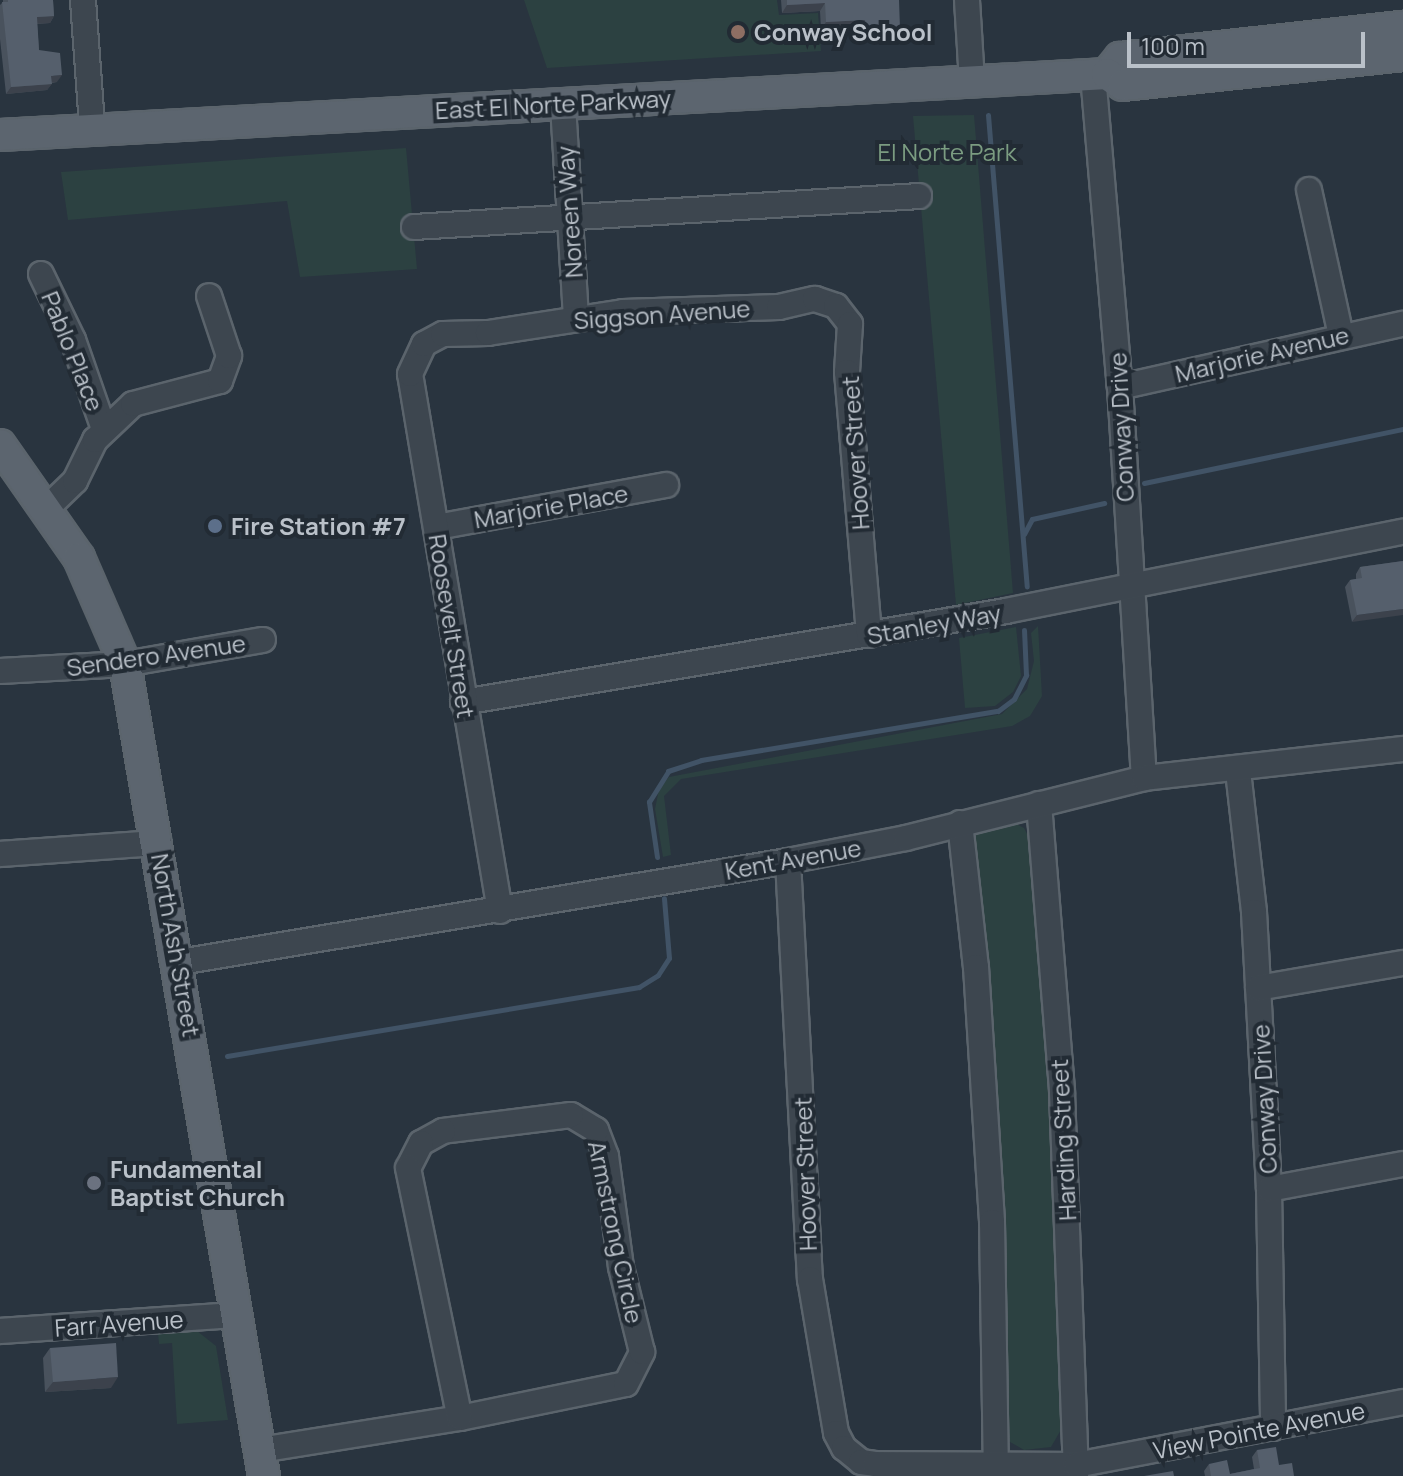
<!DOCTYPE html>
<html>
<head>
<meta charset="utf-8">
<style>
  body { margin:0 }
  #map { position:relative; width:1403px; height:1476px; overflow:hidden; background:#29343f; font-family:Manrope,sans-serif }
  div>[style] { position:absolute }
  .green>* { inset:0; background:#2c4141 }
  .stream>* { height:5px; margin:-2.5px; padding:0 2.5px; transform-origin:2.5px; border-radius:2.5px; background:#415366 }
  .roads { filter:drop-shadow(2px 0 #5b646c) drop-shadow(-2px 0 #5b646c) drop-shadow(0 2px #5b646c) drop-shadow(0 -2px #5b646c) }
  .minor>* { height:24px; margin:-12px; padding:0 12px; transform-origin:12px; border-radius:12px; background:#3d464f }
  .major>* { height:30px; margin:-15px; padding:0 15px; transform-origin:15px; border-radius:15px; background:#5c656f }
  .wall>* { inset:0; background:#49525d }
  .shaded-wall>* { inset:0; background:#3c424c }
  .building>* { inset:0; background:#555f6c }
  .dots>* { width:22px; height:22px; translate:-50% -50%; box-sizing:border-box; border:4px solid #222b34; border-radius:50% }
  span { translate:-50% -50%; white-space:nowrap; text-align:center; line-height:1.15; -webkit-text-stroke:8px #222b34; paint-order:stroke }
  .poi-label { font-size:24px; color:#bac1c9; font-weight:700 }
  .left { translate:0 -50%; text-align:left }
  .street-label { font-size:24px; color:#bac1c9 }
  .park-label { font-size:24px; color:#7b9c81 }
  .scale { position:absolute; left:1127px; top:32px; width:238px; height:36px; box-sizing:border-box; border:4px solid #bac1c9; border-top:0; padding-left:10px; font-size:24px; line-height:28px; white-space:nowrap; color:#bac1c9; -webkit-text-stroke:6px #222b34; paint-order:stroke }
</style>
</head>
<body>
<div id="map">
  <div class="green">
    <div style="clip-path:polygon(524px 0,777px 0,779px 15px,818px 13px,821px 51px,547px 68px)"></div>
    <div style="clip-path:polygon(974px 115px,1013px 593px,956px 605px,913px 116px)"></div>
    <div style="clip-path:polygon(406px 148px,417px 269px,300px 277px,287px 201px,68px 220px,61px 172px)"></div>
    <div style="clip-path:polygon(1038px 626px,1042px 696px,1030px 716px,1012px 726px,681px 779px,664px 796px,671px 855px,663px 857px,655px 809px,659px 789px,669px 777px,1002px 714px,1027px 689px,1034px 661px,1031px 633px)"></div>
    <div style="clip-path:polygon(1016px 627px,1021px 676px,1013px 692px,995px 706px,965px 708px,959px 638px)"></div>
    <div style="clip-path:polygon(1012px 822px,1024px 828px,1030px 840px,1046px 1035px,1062px 1428px,1051px 1447px,1024px 1450px,1005px 1439px,972px 838px,979px 831px)"></div>
    <div style="clip-path:polygon(197px 1331px,216px 1346px,228px 1420px,177px 1424px,172px 1343px,159px 1344px,158px 1333px)"></div>
  </div>
  <div class="stream">
    <div style="left:988px;top:115px;width:473px;rotate:85.3deg"></div>
    <div style="left:1144px;top:483px;width:265px;rotate:-11.8deg"></div>
    <div style="left:1024px;top:534px;width:17px;rotate:-62deg"></div>
    <div style="left:1032px;top:519px;width:74px;rotate:-12.5deg"></div>
    <div style="left:657px;top:857px;width:56px;rotate:-98.3deg"></div>
    <div style="left:649px;top:802px;width:36px;rotate:-58deg"></div>
    <div style="left:668px;top:771px;width:35px;rotate:-18deg"></div>
    <div style="left:701px;top:760px;width:301px;rotate:-9.4deg"></div>
    <div style="left:998px;top:711px;width:20px;rotate:-37deg"></div>
    <div style="left:1014px;top:699px;width:27px;rotate:-63deg"></div>
    <div style="left:1026px;top:675px;width:45px;rotate:-92.5deg"></div>
    <div style="left:227px;top:1056px;width:418px;rotate:-9.5deg"></div>
    <div style="left:639px;top:987px;width:22px;rotate:-32deg"></div>
    <div style="left:658px;top:975px;width:20px;rotate:-57deg"></div>
    <div style="left:669px;top:958px;width:60px;rotate:-94.8deg"></div>
  </div>
  <div class="roads">
    <div class="minor">
      <div style="left:83px;top:0;width:127px;rotate:85.9deg"></div>
      <div style="left:967px;top:0;width:81px;rotate:86.5deg"></div>
      <div style="left:1093px;top:75px;width:313px;rotate:85.1deg"></div>
      <div style="left:1120px;top:387px;width:392px;rotate:86.5deg"></div>
      <div style="left:563px;top:105px;width:213px;rotate:86.5deg"></div>
      <div style="left:1309px;top:190px;width:149px;rotate:77.6deg"></div>
      <div style="left:414px;top:227px;width:506px;rotate:-3.51deg"></div>
      <div style="left:41px;top:274px;width:73px;rotate:64.1deg"></div>
      <div style="left:73px;top:340px;width:94px;rotate:70.8deg"></div>
      <div style="left:1120px;top:387px;width:290px;rotate:-12.6deg"></div>
      <div style="left:47px;top:508px;width:39px;rotate:-44deg"></div>
      <div style="left:75px;top:481px;width:46px;rotate:-64deg"></div>
      <div style="left:95px;top:440px;width:52px;rotate:-43.5deg"></div>
      <div style="left:133px;top:404px;width:90px;rotate:-14.8deg"></div>
      <div style="left:220px;top:381px;width:27px;rotate:-70deg"></div>
      <div style="left:229px;top:356px;width:63px;rotate:-108.4deg"></div>
      <div style="left:437px;top:527px;width:233px;rotate:-10.4deg"></div>
      <div style="left:0;top:671px;width:125px;rotate:-3.2deg"></div>
      <div style="left:125px;top:664px;width:140px;rotate:-9.9deg"></div>
      <div style="left:463px;top:702px;width:551px;rotate:-9.51deg"></div>
      <div style="left:1006px;top:611px;width:405px;rotate:-11.3deg"></div>
      <div style="left:1238px;top:771px;width:142px;rotate:83.5deg"></div>
      <div style="left:1254px;top:912px;width:277px;rotate:86.9deg"></div>
      <div style="left:1269px;top:1189px;width:239px;rotate:89deg"></div>
      <div style="left:1039px;top:804px;width:289px;rotate:85.4deg"></div>
      <div style="left:1062px;top:1092px;width:384px;rotate:87.9deg"></div>
      <div style="left:960px;top:823px;width:145px;rotate:83.7deg"></div>
      <div style="left:976px;top:967px;width:256px;rotate:86.4deg"></div>
      <div style="left:992px;top:1222px;width:254px;rotate:89.1deg"></div>
      <div style="left:0;top:854px;width:159px;rotate:-4deg"></div>
      <div style="left:788px;top:861px;width:419px;rotate:87deg"></div>
      <div style="left:810px;top:1279px;width:156px;rotate:80.4deg"></div>
      <div style="left:836px;top:1433px;width:17px;rotate:62deg"></div>
      <div style="left:844px;top:1448px;width:22px;rotate:39deg"></div>
      <div style="left:861px;top:1462px;width:14px;rotate:8deg"></div>
      <div style="left:875px;top:1464px;width:201px;rotate:0.3deg"></div>
      <div style="left:1076px;top:1465px;width:333px;rotate:-10.9deg"></div>
      <div style="left:500px;top:911px;width:544px;rotate:-99.51deg"></div>
      <div style="left:410px;top:374px;width:33px;rotate:-65deg"></div>
      <div style="left:424px;top:344px;width:21px;rotate:-28deg"></div>
      <div style="left:443px;top:334px;width:45px;rotate:-1.3deg"></div>
      <div style="left:488px;top:333px;width:137px;rotate:-8.8deg"></div>
      <div style="left:623px;top:312px;width:156px;rotate:-1.8deg"></div>
      <div style="left:779px;top:307px;width:37px;rotate:-13deg"></div>
      <div style="left:815px;top:299px;width:22px;rotate:18deg"></div>
      <div style="left:836px;top:306px;width:23px;rotate:52deg"></div>
      <div style="left:850px;top:324px;width:48px;rotate:93.6deg"></div>
      <div style="left:847px;top:372px;width:264px;rotate:85.2deg"></div>
      <div style="left:180px;top:962px;width:616px;rotate:-9.43deg"></div>
      <div style="left:788px;top:861px;width:120px;rotate:-11deg"></div>
      <div style="left:906px;top:838px;width:245px;rotate:-14.1deg"></div>
      <div style="left:1144px;top:778px;width:261px;rotate:-6.4deg"></div>
      <div style="left:1258px;top:988px;width:147px;rotate:-9.8deg"></div>
      <div style="left:1269px;top:1189px;width:136px;rotate:-10.6deg"></div>
      <div style="left:0;top:1331px;width:238px;rotate:-3.9deg"></div>
      <div style="left:260px;top:1450px;width:203px;rotate:-9.1deg"></div>
      <div style="left:460px;top:1418px;width:169px;rotate:-11.6deg"></div>
      <div style="left:626px;top:1384px;width:36px;rotate:-63deg"></div>
      <div style="left:642px;top:1352px;width:88px;rotate:-103.9deg"></div>
      <div style="left:621px;top:1267px;width:112px;rotate:-97.7deg"></div>
      <div style="left:606px;top:1156px;width:28px;rotate:-111deg"></div>
      <div style="left:596px;top:1130px;width:29px;rotate:-149deg"></div>
      <div style="left:571px;top:1115px;width:129px;rotate:172.9deg"></div>
      <div style="left:443px;top:1131px;width:25px;rotate:151deg"></div>
      <div style="left:421px;top:1143px;width:28px;rotate:117deg"></div>
      <div style="left:408px;top:1168px;width:255px;rotate:78.3deg"></div>
    </div>
    <div class="major">
      <div style="left:1107px;top:74px;width:21px;rotate:-51deg"></div>
      <div style="left:1120px;top:58px;width:285px;rotate:-6.3deg"></div>
      <div style="left:0;top:135px;width:1109px;rotate:-3.15deg"></div>
      <div style="left:1107px;top:74px;width:19px;rotate:35deg"></div>
      <div style="left:1123px;top:85px;width:282px;rotate:-6.1deg"></div>
      <div style="left:0;top:445px;width:138px;rotate:55deg"></div>
      <div style="left:79px;top:558px;width:116px;rotate:66.5deg"></div>
      <div style="left:125px;top:664px;width:824px;rotate:80.29deg"></div>
    </div>
  </div>
  <div class="wall">
    <div style="clip-path:polygon(3px 0,53px 0,54px 16px,50px 23px,37px 24px,39px 50px,57px 82px,52px 83px,47px 90px,6px 94px,0 39px,0 5px,3px 2px)"></div>
    <div style="clip-path:polygon(781px 0,899px 0,895px 36px,860px 38px,859px 28px,821px 30px,820px 11px,782px 13px)"></div>
    <div style="clip-path:polygon(1403px 561px,1352px 622px,1345px 587px,1350px 580px,1356px 579px,1356px 574px,1360px 567px)"></div>
    <div style="clip-path:polygon(50px 1348px,111px 1388px,45px 1392px,43px 1358px)"></div>
    <div style="clip-path:polygon(1257px 1450px,1294px 1476px,1205px 1476px,1204px 1471px,1209px 1464px,1230px 1474px,1254px 1469px,1252px 1457px)"></div>
  </div>
  <div class="shaded-wall">
    <div style="clip-path:polygon(825px 3px,820px 11px,782px 13px,787px 5px)"></div>
    <div style="clip-path:polygon(54px 16px,50px 23px,32px 24px,37px 17px)"></div>
    <div style="clip-path:polygon(865px 20px,859px 28px,821px 30px,826px 22px)"></div>
    <div style="clip-path:polygon(900px 28px,895px 36px,860px 38px,866px 30px)"></div>
    <div style="clip-path:polygon(62px 75px,57px 82px,47px 83px,51px 76px)"></div>
    <div style="clip-path:polygon(52px 84px,47px 90px,6px 94px,11px 87px)"></div>
    <div style="clip-path:polygon(1403px 609px,1403px 615px,1352px 622px,1357px 615px)"></div>
    <div style="clip-path:polygon(118px 1377px,111px 1388px,45px 1392px,53px 1382px)"></div>
  </div>
  <div class="building">
    <div style="clip-path:polygon(8px 0,53px 0,54px 16px,37px 17px,39px 50px,60px 53px,62px 75px,51px 76px,52px 84px,11px 87px,2px 2px,8px 2px)"></div>
    <div style="clip-path:polygon(787px 0,899px 0,900px 28px,866px 30px,865px 20px,826px 22px,825px 3px,787px 5px)"></div>
    <div style="clip-path:polygon(1403px 561px,1403px 609px,1357px 615px,1350px 580px,1362px 578px,1360px 567px)"></div>
    <div style="clip-path:polygon(116px 1343px,118px 1377px,53px 1382px,50px 1348px)"></div>
    <div style="clip-path:polygon(1276px 1447px,1279px 1465px,1292px 1463px,1294px 1476px,1211px 1476px,1209px 1464px,1227px 1460px,1230px 1474px,1260px 1468px,1257px 1450px)"></div>
    <div style="clip-path:polygon(1173px 1471px,1174px 1476px,1144px 1476px)"></div>
  </div>
  <div class="dots">
    <div style="left:738px;top:32px;background:#8d6e63"></div>
    <div style="left:215px;top:526px;background:#5c6f8a"></div>
    <div style="left:94px;top:1183px;background:#6b7280"></div>
  </div>
  <div class="poi-label">
    <span class="left" style="left:754px;top:32px">Conway School</span>
    <span class="left" style="left:231px;top:526px">Fire Station #7</span>
    <span class="left" style="left:110px;top:1183px">Fundamental<br>Baptist Church</span>
  </div>
  <div class="street-label">
    <span style="left:553px;top:104px;rotate:-3deg">East El Norte Parkway</span>
    <span style="left:569px;top:212px;rotate:-94deg">Noreen Way</span>
    <span style="left:662px;top:314px;rotate:-4deg">Siggson Avenue</span>
    <span style="left:73px;top:351px;rotate:68deg">Pablo Place</span>
    <span style="left:1262px;top:354px;rotate:-13deg">Marjorie Avenue</span>
    <span style="left:1121px;top:427px;rotate:-93deg">Conway Drive</span>
    <span style="left:855px;top:453px;rotate:-94deg">Hoover Street</span>
    <span style="left:551px;top:506px;rotate:-10deg">Marjorie Place</span>
    <span style="left:934px;top:624px;rotate:-10deg">Stanley Way</span>
    <span style="left:452px;top:626px;rotate:81deg">Roosevelt Street</span>
    <span style="left:156px;top:655px;rotate:-8deg">Sendero Avenue</span>
    <span style="left:793px;top:859px;rotate:-10deg">Kent Avenue</span>
    <span style="left:176px;top:945px;rotate:80deg">North Ash Street</span>
    <span style="left:1264px;top:1099px;rotate:-93deg">Conway Drive</span>
    <span style="left:1063px;top:1140px;rotate:-93deg">Harding Street</span>
    <span style="left:805px;top:1174px;rotate:-92deg">Hoover Street</span>
    <span style="left:616px;top:1232px;rotate:78deg">Armstrong Circle</span>
    <span style="left:119px;top:1323px;rotate:-4deg">Farr Avenue</span>
    <span style="left:1259px;top:1430px;rotate:-11deg">View Pointe Avenue</span>
  </div>
  <div class="park-label">
    <span style="left:947px;top:152px">El Norte Park</span>
  </div>
  <div class="scale">100 m</div>
</div>
</body>
</html>
